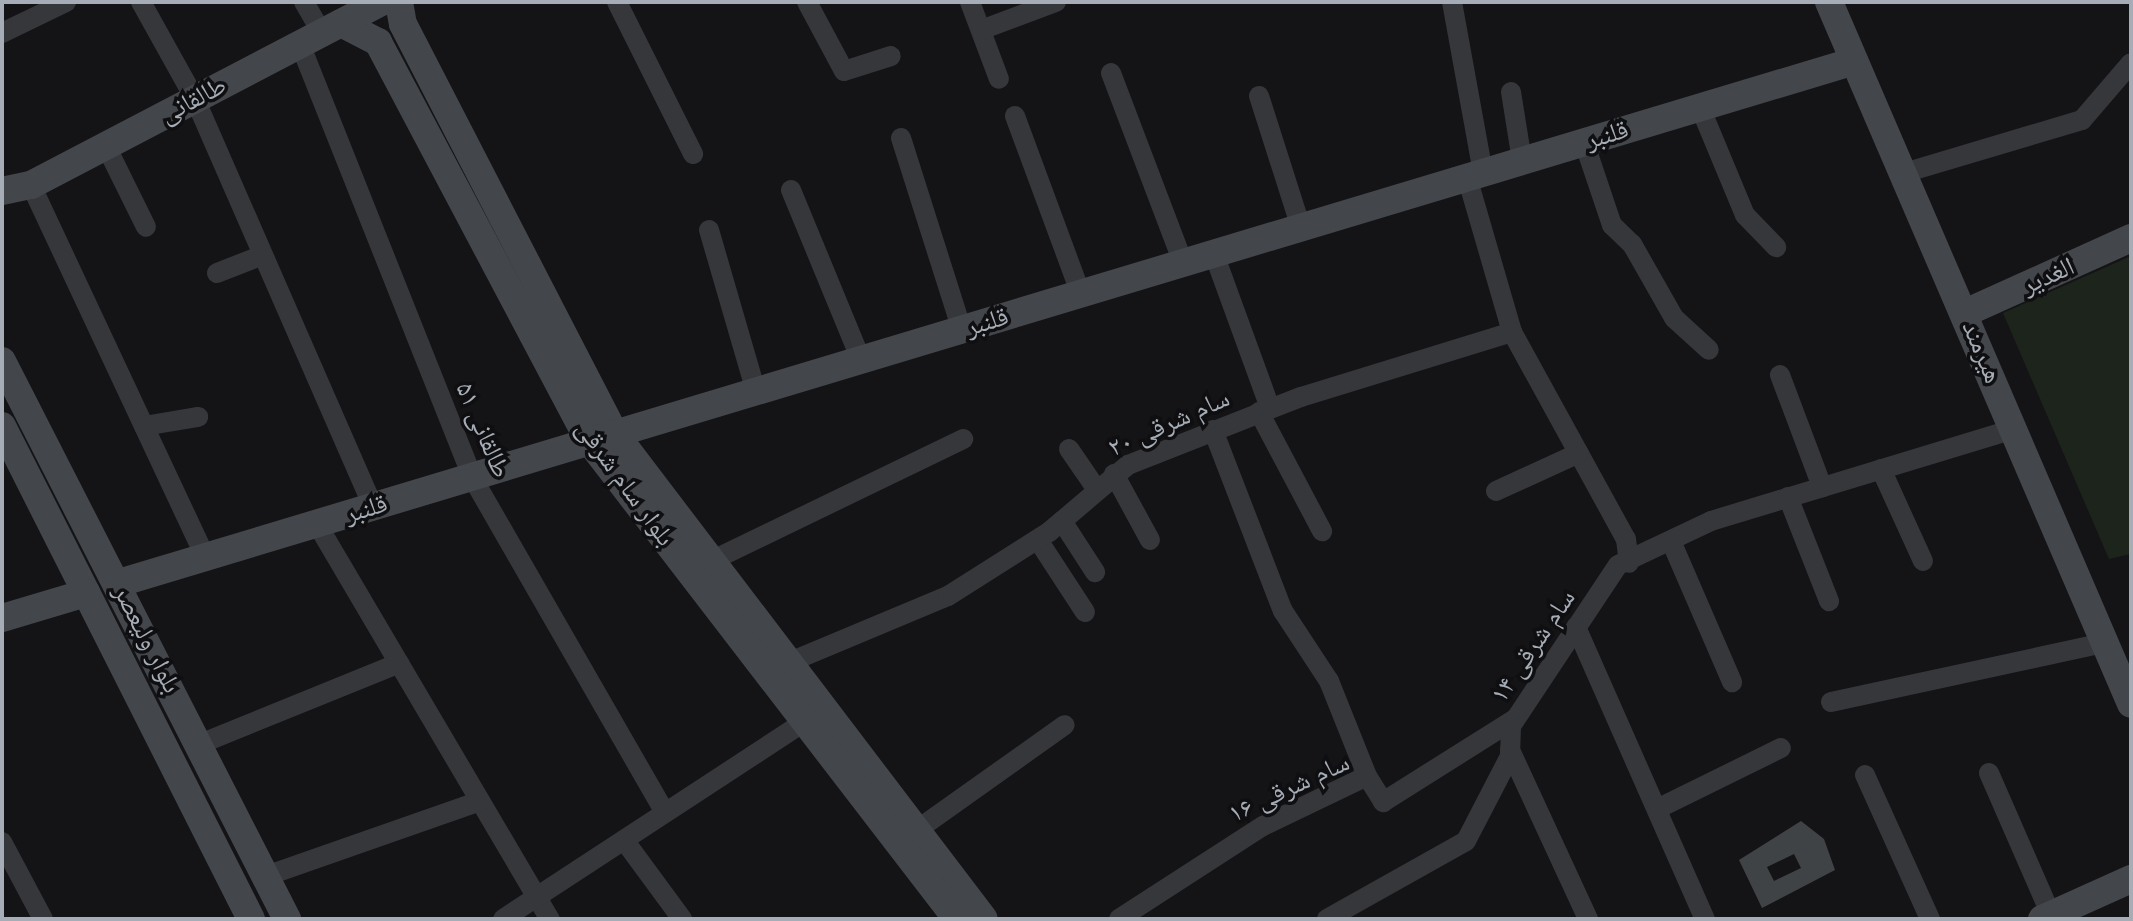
<!DOCTYPE html>
<html>
<head>
<meta charset="utf-8">
<style>
  body { margin:0 }
  #map { position:relative; width:2133px; height:921px; overflow:hidden; background:#141416; font-family:"Varela Round","Noto Naskh Arabic",sans-serif }
  div>[style] { position:absolute }
  .green>* { inset:0; background:#1c241c }
  .building>* { inset:0; background:#404346 }
  .street>* { height:20px; margin:-10px; padding:0 10px; transform-origin:10px; border-radius:10px; background:#35373b }
  .secondary>* { height:28px; margin:-14px; padding:0 14px; transform-origin:14px; border-radius:14px; background:#43464b }
  span { translate:-50% -50%; white-space:nowrap; text-align:center; line-height:1.15; -webkit-text-stroke:7px #0f0f11; paint-order:stroke }
  .street-label { font-size:26px; color:#a6adb6 }
  .frame { position:absolute; inset:0; border:4px solid #a6adb6; pointer-events:none }
</style>
</head>
<body>
<div id="map">
  <div class="green">
    <div style="clip-path:polygon(2131px 256px,2131px 554px,2109px 559px,2003px 313px)"></div>
  </div>
  <div class="building">
    <div style="clip-path:polygon(evenodd,1801px 821px,1824px 839px,1835px 870px,1762px 908px,1739px 860px,1801px 821px,1794px 854px,1801px 868px,1774px 881px,1767px 867px,1794px 854px)"></div>
  </div>
  <div class="street">
    <div style="left:141px;top:2px;width:111px;rotate:60.9deg"></div>
    <div style="left:195px;top:99px;width:445px;rotate:66.4deg"></div>
    <div style="left:304px;top:2px;width:36px;rotate:60deg"></div>
    <div style="left:617px;top:2px;width:170px;rotate:63.4deg"></div>
    <div style="left:807px;top:2px;width:78px;rotate:61.8deg"></div>
    <div style="left:844px;top:71px;width:49px;rotate:-17.7deg"></div>
    <div style="left:970px;top:2px;width:82px;rotate:69.4deg"></div>
    <div style="left:1452px;top:2px;width:174px;rotate:79.7deg"></div>
    <div style="left:981px;top:30px;width:80px;rotate:-20.5deg"></div>
    <div style="left:2px;top:33px;width:71px;rotate:-25.8deg"></div>
    <div style="left:300px;top:44px;width:466px;rotate:68.3deg"></div>
    <div style="left:472px;top:477px;width:387px;rotate:60.1deg"></div>
    <div style="left:1111px;top:73px;width:203px;rotate:69.2deg"></div>
    <div style="left:1511px;top:92px;width:70px;rotate:80.9deg"></div>
    <div style="left:1259px;top:96px;width:139px;rotate:72.3deg"></div>
    <div style="left:1700px;top:107px;width:117px;rotate:67.4deg"></div>
    <div style="left:1745px;top:215px;width:45px;rotate:45.9deg"></div>
    <div style="left:1015px;top:116px;width:190px;rotate:69.7deg"></div>
    <div style="left:901px;top:138px;width:201px;rotate:72.4deg"></div>
    <div style="left:1584px;top:142px;width:88px;rotate:71.4deg"></div>
    <div style="left:1612px;top:225px;width:28px;rotate:44deg"></div>
    <div style="left:1632px;top:244px;width:85px;rotate:60.4deg"></div>
    <div style="left:1674px;top:318px;width:47px;rotate:42.4deg"></div>
    <div style="left:106px;top:146px;width:90px;rotate:63.7deg"></div>
    <div style="left:1904px;top:173px;width:186px;rotate:-16.6deg"></div>
    <div style="left:2082px;top:120px;width:75px;rotate:-49.3deg"></div>
    <div style="left:1467px;top:177px;width:161px;rotate:73.8deg"></div>
    <div style="left:1512px;top:332px;width:236px;rotate:61.2deg"></div>
    <div style="left:1626px;top:539px;width:24px;rotate:83deg"></div>
    <div style="left:31px;top:185px;width:412px;rotate:64.9deg"></div>
    <div style="left:791px;top:190px;width:184px;rotate:67.6deg"></div>
    <div style="left:709px;top:230px;width:169px;rotate:73.8deg"></div>
    <div style="left:1214px;top:254px;width:164px;rotate:70deg"></div>
    <div style="left:217px;top:273px;width:49px;rotate:-21.4deg"></div>
    <div style="left:1780px;top:375px;width:120px;rotate:69.4deg"></div>
    <div style="left:1259px;top:412px;width:135px;rotate:62.1deg"></div>
    <div style="left:144px;top:426px;width:55px;rotate:-9.5deg"></div>
    <div style="left:1213px;top:430px;width:194px;rotate:68.9deg"></div>
    <div style="left:1283px;top:611px;width:84px;rotate:56.7deg"></div>
    <div style="left:1329px;top:681px;width:102px;rotate:68.2deg"></div>
    <div style="left:1069px;top:449px;width:46px;rotate:55.6deg"></div>
    <div style="left:1881px;top:469px;width:101px;rotate:65.5deg"></div>
    <div style="left:1114px;top:474px;width:75px;rotate:61.4deg"></div>
    <div style="left:1496px;top:491px;width:91px;rotate:-24.6deg"></div>
    <div style="left:1788px;top:497px;width:112px;rotate:68.5deg"></div>
    <div style="left:1062px;top:521px;width:61px;rotate:57.1deg"></div>
    <div style="left:317px;top:524px;width:459px;rotate:59.5deg"></div>
    <div style="left:1038px;top:540px;width:86px;rotate:56.9deg"></div>
    <div style="left:1671px;top:541px;width:154px;rotate:66.6deg"></div>
    <div style="left:713px;top:560px;width:278px;rotate:-25.8deg"></div>
    <div style="left:1576px;top:627px;width:319px;rotate:66.2deg"></div>
    <div style="left:790px;top:662px;width:171px;rotate:-22.7deg"></div>
    <div style="left:948px;top:596px;width:120px;rotate:-32.4deg"></div>
    <div style="left:1049px;top:532px;width:104px;rotate:-40.3deg"></div>
    <div style="left:1128px;top:465px;width:186px;rotate:-21.5deg"></div>
    <div style="left:1301px;top:397px;width:221px;rotate:-17.1deg"></div>
    <div style="left:1831px;top:702px;width:280px;rotate:-12.2deg"></div>
    <div style="left:200px;top:744px;width:215px;rotate:-22.1deg"></div>
    <div style="left:1510px;top:750px;width:186px;rotate:65.2deg"></div>
    <div style="left:1989px;top:773px;width:155px;rotate:66.4deg"></div>
    <div style="left:1865px;top:775px;width:158px;rotate:65.7deg"></div>
    <div style="left:1657px;top:809px;width:138px;rotate:-26.2deg"></div>
    <div style="left:917px;top:830px;width:181px;rotate:-35.4deg"></div>
    <div style="left:624px;top:840px;width:98px;rotate:53.7deg"></div>
    <div style="left:2px;top:842px;width:87px;rotate:62deg"></div>
    <div style="left:266px;top:876px;width:227px;rotate:-19.3deg"></div>
    <div style="left:503px;top:919px;width:363px;rotate:-33.2deg"></div>
    <div style="left:1119px;top:919px;width:171px;rotate:-32.9deg"></div>
    <div style="left:1263px;top:826px;width:115px;rotate:-25.7deg"></div>
    <div style="left:1367px;top:776px;width:31px;rotate:58deg"></div>
    <div style="left:1383px;top:802px;width:156px;rotate:-32.2deg"></div>
    <div style="left:1327px;top:919px;width:159px;rotate:-29.3deg"></div>
    <div style="left:1466px;top:841px;width:96px;rotate:-62.6deg"></div>
    <div style="left:1510px;top:756px;width:30px;rotate:-88deg"></div>
    <div style="left:1511px;top:726px;width:193px;rotate:-56.4deg"></div>
    <div style="left:1618px;top:565px;width:103px;rotate:-25.3deg"></div>
    <div style="left:1711px;top:521px;width:317px;rotate:-16.9deg"></div>
  </div>
  <div class="secondary">
    <div style="left:399px;top:2px;width:22px;rotate:80deg"></div>
    <div style="left:403px;top:24px;width:462px;rotate:62.7deg"></div>
    <div style="left:615px;top:434px;width:609px;rotate:52.74deg"></div>
    <div style="left:1829px;top:2px;width:764px;rotate:66.72deg"></div>
    <div style="left:341px;top:23px;width:42px;rotate:27.2deg"></div>
    <div style="left:378px;top:42px;width:453px;rotate:62.1deg"></div>
    <div style="left:590px;top:442px;width:602px;rotate:52.43deg"></div>
    <div style="left:2px;top:191px;width:30px;rotate:-12deg"></div>
    <div style="left:31px;top:185px;width:395px;rotate:-27.6deg"></div>
    <div style="left:1965px;top:313px;width:182px;rotate:-24.3deg"></div>
    <div style="left:2px;top:361px;width:627px;rotate:62.94deg"></div>
    <div style="left:2px;top:426px;width:552px;rotate:63.2deg"></div>
    <div style="left:119px;top:583px;width:1812px;rotate:-16.74deg"></div>
    <div style="left:2px;top:618px;width:88px;rotate:-16.6deg"></div>
    <div style="left:2042px;top:919px;width:98px;rotate:-24.2deg"></div>
  </div>
  <div class="street-label">
    <span style="left:193px;top:100px;rotate:-28deg">طالقانی</span>
    <span style="left:1607px;top:135px;rotate:-17deg">قلنبر</span>
    <span style="left:2048px;top:276px;rotate:-24deg">الغدیر</span>
    <span style="left:987px;top:322px;rotate:-17deg">قلنبر</span>
    <span style="left:1982px;top:352px;rotate:67deg">هیرمند</span>
    <span style="left:1169px;top:423px;rotate:-24deg">سام شرقی ۲۰</span>
    <span style="left:483px;top:430px;rotate:67deg">طالقانی ۵۱</span>
    <span style="left:625px;top:483px;rotate:54deg">بلوار سام شرقی</span>
    <span style="left:366px;top:509px;rotate:-17deg">قلنبر</span>
    <span style="left:147px;top:639px;rotate:63deg">بلوار ولیعصر</span>
    <span style="left:1533px;top:646px;rotate:-56deg">سام شرقی ۱۴</span>
    <span style="left:1289px;top:788px;rotate:-25deg">سام شرقی ۱۶</span>
  </div>
  <div class="frame"></div>
</div>
</body>
</html>
